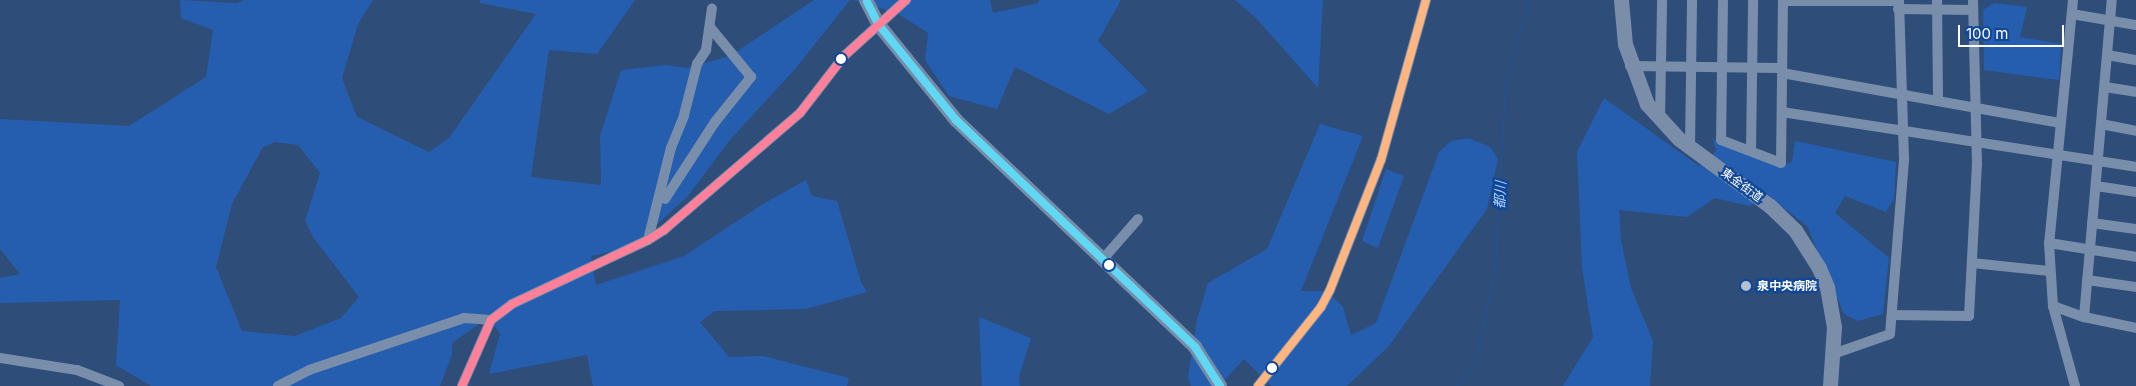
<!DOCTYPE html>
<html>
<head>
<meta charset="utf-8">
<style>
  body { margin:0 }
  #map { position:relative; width:2136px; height:386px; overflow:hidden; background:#2f4d79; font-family:Inter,"Noto Sans JP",sans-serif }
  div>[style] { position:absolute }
  .green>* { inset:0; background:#255eaf }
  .stream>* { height:2px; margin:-1px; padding:0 1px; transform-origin:1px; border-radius:1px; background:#285089 }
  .minor>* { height:10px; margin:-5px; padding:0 5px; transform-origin:5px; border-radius:5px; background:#798eab }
  .major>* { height:14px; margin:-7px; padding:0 7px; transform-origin:7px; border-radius:7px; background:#778ca9 }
  .highway>* { height:15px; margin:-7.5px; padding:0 7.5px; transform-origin:7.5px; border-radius:7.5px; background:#7a8eaa }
  .bus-1>* { height:8px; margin:-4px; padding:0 4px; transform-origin:4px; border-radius:4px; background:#60d8f3 }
  .bus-2>* { height:8px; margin:-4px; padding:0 4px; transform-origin:4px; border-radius:4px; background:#ff8098 }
  .bus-3>* { height:8px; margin:-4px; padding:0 4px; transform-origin:4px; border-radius:4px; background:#ffb580 }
  .dots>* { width:14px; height:14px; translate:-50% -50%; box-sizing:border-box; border:2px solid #104798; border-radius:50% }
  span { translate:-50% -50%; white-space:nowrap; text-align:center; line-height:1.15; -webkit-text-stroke:4.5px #104798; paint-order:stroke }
  .street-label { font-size:12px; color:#fff }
  .poi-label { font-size:12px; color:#fff; font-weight:700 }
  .left { translate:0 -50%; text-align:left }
  .water-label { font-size:14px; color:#adcefb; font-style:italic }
  .scale { position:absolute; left:1958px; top:25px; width:106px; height:22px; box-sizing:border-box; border:2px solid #fff; border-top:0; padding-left:6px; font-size:15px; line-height:18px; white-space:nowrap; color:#fff; -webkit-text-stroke:4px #104798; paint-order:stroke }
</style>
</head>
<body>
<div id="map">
  <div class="green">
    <div style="clip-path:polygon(evenodd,180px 0,237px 3px,244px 0,373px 0,358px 24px,342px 78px,357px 117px,429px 152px,449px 138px,536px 14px,480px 3px,480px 0,635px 0,597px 54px,549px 50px,531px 177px,601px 185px,600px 136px,621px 70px,666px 65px,687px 68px,730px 56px,814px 0,850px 0,795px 69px,729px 141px,688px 196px,632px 247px,591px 256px,596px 285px,684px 256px,763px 204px,806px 180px,812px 196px,837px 201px,861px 282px,867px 292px,806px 309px,715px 311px,700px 322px,729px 357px,763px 356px,849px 378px,847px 386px,593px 386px,587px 355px,489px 374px,500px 334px,489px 317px,452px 343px,452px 355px,440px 386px,151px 386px,116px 365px,120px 300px,0 303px,0 278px,20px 274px,0 249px,0 119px,129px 126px,206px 77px,213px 30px,181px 18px,180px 0,275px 142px,298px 145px,320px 173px,305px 221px,313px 237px,359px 297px,341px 318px,295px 336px,242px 331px,216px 267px,232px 204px,263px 147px,275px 142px)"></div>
    <div style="clip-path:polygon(853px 0,990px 0,993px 13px,1038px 3px,1039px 0,1121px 0,1098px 41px,1148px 91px,1109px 114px,1015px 67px,997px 109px,949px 96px,925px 60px,928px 33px,897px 13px)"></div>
    <div style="clip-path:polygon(1235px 0,1323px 0,1318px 88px,1256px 18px)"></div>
    <div style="clip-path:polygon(1994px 3px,2027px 7px,2020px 37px,2061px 44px,2059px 80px,1984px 70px,1983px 10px)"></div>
    <div style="clip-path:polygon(1604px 98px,1699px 166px,1716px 151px,1713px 138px,1778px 167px,1792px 162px,1795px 141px,1896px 162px,1894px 199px,1886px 212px,1845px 196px,1835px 213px,1889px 258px,1883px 314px,1858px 321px,1844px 314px,1807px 226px,1767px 195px,1750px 206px,1715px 198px,1687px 217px,1619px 210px,1621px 240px,1631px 288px,1653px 341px,1650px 386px,1563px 386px,1593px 337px,1582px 268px,1577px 152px)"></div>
    <div style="clip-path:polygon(1320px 124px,1363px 136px,1301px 291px,1327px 291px,1343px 307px,1351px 335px,1376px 323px,1439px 152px,1451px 141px,1468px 138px,1490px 147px,1498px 159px,1487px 209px,1388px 347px,1347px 386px,1271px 386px,1244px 359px,1219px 386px,1191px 386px,1188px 377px,1197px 320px,1208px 283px,1267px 249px)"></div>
    <div style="clip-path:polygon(1386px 169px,1404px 176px,1378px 248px,1362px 241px)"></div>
    <div style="clip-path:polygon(979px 317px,1031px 338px,1019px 377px,1020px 386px,982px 386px)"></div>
  </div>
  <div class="stream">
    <div style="left:1458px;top:386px;width:32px;rotate:-55deg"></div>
    <div style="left:1476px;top:360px;width:74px;rotate:-77.5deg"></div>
    <div style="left:1492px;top:288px;width:28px;rotate:-82deg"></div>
    <div style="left:1496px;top:260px;width:179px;rotate:-86.8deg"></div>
    <div style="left:1506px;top:81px;width:84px;rotate:-73.5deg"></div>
  </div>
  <div class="minor">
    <div style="left:1723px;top:0;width:140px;rotate:90.8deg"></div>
    <div style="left:1721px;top:140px;width:64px;rotate:21deg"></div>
    <div style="left:1781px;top:163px;width:163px;rotate:-89.3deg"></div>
    <div style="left:1937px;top:0;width:101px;rotate:89.4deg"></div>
    <div style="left:2073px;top:0;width:244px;rotate:95.6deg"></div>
    <div style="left:2049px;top:243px;width:63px;rotate:86.4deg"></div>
    <div style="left:2053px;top:306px;width:83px;rotate:74.6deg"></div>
    <div style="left:1783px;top:1px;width:116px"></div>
    <div style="left:1898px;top:9px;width:75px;rotate:0.8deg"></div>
    <div style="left:2072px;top:14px;width:65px;rotate:9.8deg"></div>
    <div style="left:2107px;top:55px;width:29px;rotate:10deg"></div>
    <div style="left:1630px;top:66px;width:152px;rotate:0.8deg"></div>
    <div style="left:1782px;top:73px;width:282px;rotate:10.2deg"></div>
    <div style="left:2105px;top:87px;width:31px;rotate:9deg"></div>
    <div style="left:1782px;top:112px;width:358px;rotate:8.8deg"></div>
    <div style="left:1660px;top:120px;width:120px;rotate:-89deg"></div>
    <div style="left:2101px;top:124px;width:36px;rotate:11deg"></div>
    <div style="left:1690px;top:147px;width:147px;rotate:-89.2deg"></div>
    <div style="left:1751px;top:151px;width:151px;rotate:-89.2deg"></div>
    <div style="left:2096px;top:186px;width:40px;rotate:8.5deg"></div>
    <div style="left:665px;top:199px;width:92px;rotate:-57deg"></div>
    <div style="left:715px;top:122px;width:58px;rotate:-51.3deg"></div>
    <div style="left:751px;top:77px;width:65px;rotate:-129.4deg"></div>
    <div style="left:2092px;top:223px;width:44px;rotate:7.8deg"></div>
    <div style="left:648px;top:240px;width:95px;rotate:-76deg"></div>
    <div style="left:671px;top:148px;width:35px;rotate:-68deg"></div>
    <div style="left:684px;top:115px;width:53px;rotate:-75.7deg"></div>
    <div style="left:697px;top:64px;width:17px;rotate:-57deg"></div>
    <div style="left:706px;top:50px;width:42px;rotate:-81.9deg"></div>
    <div style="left:2049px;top:243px;width:88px;rotate:9.1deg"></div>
    <div style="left:1103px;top:259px;width:53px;rotate:-48.8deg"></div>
    <div style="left:1972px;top:263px;width:78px;rotate:5.9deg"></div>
    <div style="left:2087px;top:280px;width:49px;rotate:8.1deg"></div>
    <div style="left:2053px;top:306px;width:33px;rotate:20deg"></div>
    <div style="left:2084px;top:317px;width:53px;rotate:11.9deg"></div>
    <div style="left:1892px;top:315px;width:77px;rotate:0.7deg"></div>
    <div style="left:1969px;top:316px;width:152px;rotate:-87deg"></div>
    <div style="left:1977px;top:164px;width:164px;rotate:-91.4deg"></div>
    <div style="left:2084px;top:317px;width:318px;rotate:-85deg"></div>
    <div style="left:1833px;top:354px;width:60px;rotate:-19.3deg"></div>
    <div style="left:1890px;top:334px;width:176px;rotate:-85.4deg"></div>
    <div style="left:1904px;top:159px;width:159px;rotate:-91.8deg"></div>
    <div style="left:0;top:358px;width:78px;rotate:8.9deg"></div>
    <div style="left:77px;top:370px;width:45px;rotate:20.9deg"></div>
    <div style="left:278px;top:386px;width:35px;rotate:-27deg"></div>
    <div style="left:309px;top:370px;width:163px;rotate:-18.5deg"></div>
    <div style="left:464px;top:318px;width:27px;rotate:4deg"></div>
    <div style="left:462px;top:386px;width:72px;rotate:-66.3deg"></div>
    <div style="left:491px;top:320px;width:26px;rotate:-37deg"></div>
    <div style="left:512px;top:304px;width:150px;rotate:-25.2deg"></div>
    <div style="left:648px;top:240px;width:19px;rotate:-32deg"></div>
    <div style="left:664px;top:230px;width:179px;rotate:-40.7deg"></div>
    <div style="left:800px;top:113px;width:72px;rotate:-52.3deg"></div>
    <div style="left:844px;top:56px;width:84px;rotate:-42.1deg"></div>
    <div style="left:1258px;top:386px;width:101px;rotate:-51.4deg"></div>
    <div style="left:1321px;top:307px;width:19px;rotate:-62deg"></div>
    <div style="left:1330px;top:290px;width:140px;rotate:-68.6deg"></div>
    <div style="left:1381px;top:160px;width:166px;rotate:-74.3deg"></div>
  </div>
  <div class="major">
    <div style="left:866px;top:0;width:27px;rotate:63deg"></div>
    <div style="left:878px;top:24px;width:124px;rotate:50.9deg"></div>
    <div style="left:956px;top:120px;width:330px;rotate:43.5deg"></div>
    <div style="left:1195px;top:347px;width:46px;rotate:57.3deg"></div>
  </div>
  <div class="highway">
    <div style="left:1621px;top:0;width:44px;rotate:84.8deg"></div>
    <div style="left:1625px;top:44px;width:64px;rotate:69.9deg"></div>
    <div style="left:1647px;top:104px;width:47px;rotate:47.6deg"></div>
    <div style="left:1679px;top:139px;width:113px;rotate:36.4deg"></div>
    <div style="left:1770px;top:206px;width:35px;rotate:44deg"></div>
    <div style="left:1795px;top:230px;width:45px;rotate:57.7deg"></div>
    <div style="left:1819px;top:268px;width:21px;rotate:67deg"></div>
    <div style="left:1827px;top:287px;width:41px;rotate:80.1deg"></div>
    <div style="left:1834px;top:327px;width:59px;rotate:93.9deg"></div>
  </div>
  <div class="bus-1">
    <div style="left:867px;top:2px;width:25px;rotate:63deg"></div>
    <div style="left:878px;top:24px;width:124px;rotate:50.9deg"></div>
    <div style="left:956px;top:120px;width:330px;rotate:43.5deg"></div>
    <div style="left:1195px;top:347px;width:46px;rotate:57.3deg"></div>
  </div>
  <div class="bus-2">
    <div style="left:462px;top:386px;width:72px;rotate:-66.3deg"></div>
    <div style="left:491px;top:320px;width:26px;rotate:-37deg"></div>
    <div style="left:512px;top:304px;width:150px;rotate:-25.2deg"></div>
    <div style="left:648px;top:240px;width:19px;rotate:-32deg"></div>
    <div style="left:664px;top:230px;width:179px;rotate:-40.7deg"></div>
    <div style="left:800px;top:113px;width:72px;rotate:-52.3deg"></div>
    <div style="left:844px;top:56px;width:84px;rotate:-42.1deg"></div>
  </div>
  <div class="bus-3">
    <div style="left:1258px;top:386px;width:101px;rotate:-51.4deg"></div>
    <div style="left:1321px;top:307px;width:19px;rotate:-62deg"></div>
    <div style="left:1330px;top:290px;width:140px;rotate:-68.6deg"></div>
    <div style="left:1381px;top:160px;width:166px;rotate:-74.3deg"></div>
  </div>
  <div class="dots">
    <div style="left:841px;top:59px;background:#fff"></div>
    <div style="left:1109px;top:265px;background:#fff"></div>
    <div style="left:1746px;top:286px;background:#b6c1d0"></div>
    <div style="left:1272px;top:368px;background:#fff"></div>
  </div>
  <div class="street-label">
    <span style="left:1742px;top:185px;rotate:36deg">東金街道</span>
  </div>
  <div class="poi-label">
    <span class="left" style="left:1757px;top:286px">泉中央病院</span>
  </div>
  <div class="water-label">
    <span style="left:1500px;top:195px;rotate:-87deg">都川</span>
  </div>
  <div class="scale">100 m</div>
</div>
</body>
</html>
